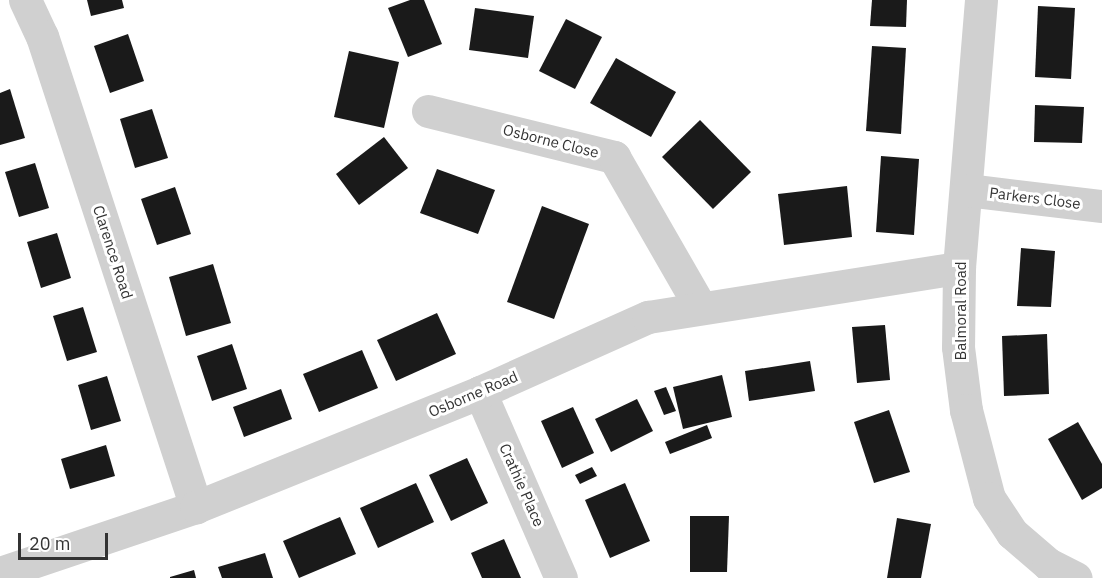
<!DOCTYPE html>
<html>
<head>
<meta charset="utf-8">
<style>
  body { margin:0 }
  #map { position:relative; width:1102px; height:578px; overflow:hidden; background:#fff; font-family:"IBM Plex Sans",sans-serif }
  div>[style] { position:absolute }
  .building>* { inset:0; background:#1a1a1a }
  .street>* { height:33px; margin:-16.5px; padding:0 16.5px; transform-origin:16.5px; border-radius:16.5px; background:#d0d0d0 }
  span { translate:-50% -50%; white-space:nowrap; text-align:center; line-height:1.15; -webkit-text-stroke:6px #fff; paint-order:stroke }
  .street-label { font-size:15px; color:#333 }
  .scale { position:absolute; left:18px; top:533px; width:90px; height:27px; box-sizing:border-box; border:3px solid #333; border-top:0; padding-left:8px; font-size:18px; line-height:21px; white-space:nowrap; color:#333; -webkit-text-stroke:4px #fff; paint-order:stroke }
</style>
</head>
<body>
<div id="map">
  <div class="building">
    <div style="clip-path:polygon(87px 0,122px 0,124px 8px,91px 16px)"></div>
    <div style="clip-path:polygon(410px 0,424px 0,442px 44px,408px 57px,388px 8px)"></div>
    <div style="clip-path:polygon(872px 0,907px 0,906px 27px,870px 26px)"></div>
    <div style="clip-path:polygon(1038px 6px,1075px 8px,1071px 79px,1035px 77px)"></div>
    <div style="clip-path:polygon(475px 8px,534px 16px,528px 58px,469px 50px)"></div>
    <div style="clip-path:polygon(566px 19px,602px 37px,575px 89px,539px 71px)"></div>
    <div style="clip-path:polygon(128px 34px,144px 81px,110px 93px,94px 46px)"></div>
    <div style="clip-path:polygon(872px 46px,906px 48px,901px 134px,866px 131px)"></div>
    <div style="clip-path:polygon(349px 51px,399px 62px,384px 128px,334px 117px)"></div>
    <div style="clip-path:polygon(616px 58px,676px 92px,651px 137px,590px 103px)"></div>
    <div style="clip-path:polygon(10px 89px,25px 138px,0 145px,0 93px)"></div>
    <div style="clip-path:polygon(1035px 105px,1084px 107px,1082px 143px,1034px 142px)"></div>
    <div style="clip-path:polygon(152px 109px,168px 158px,135px 168px,120px 119px)"></div>
    <div style="clip-path:polygon(700px 120px,751px 172px,713px 209px,662px 157px)"></div>
    <div style="clip-path:polygon(384px 137px,408px 168px,359px 205px,336px 174px)"></div>
    <div style="clip-path:polygon(881px 156px,919px 159px,914px 235px,876px 232px)"></div>
    <div style="clip-path:polygon(35px 163px,49px 208px,19px 217px,5px 172px)"></div>
    <div style="clip-path:polygon(437px 169px,495px 190px,478px 234px,420px 213px)"></div>
    <div style="clip-path:polygon(847px 186px,852px 237px,784px 245px,778px 194px)"></div>
    <div style="clip-path:polygon(175px 187px,191px 234px,157px 245px,141px 199px)"></div>
    <div style="clip-path:polygon(542px 206px,589px 224px,554px 319px,507px 302px)"></div>
    <div style="clip-path:polygon(57px 233px,71px 278px,41px 288px,27px 242px)"></div>
    <div style="clip-path:polygon(1021px 248px,1055px 251px,1051px 307px,1017px 306px)"></div>
    <div style="clip-path:polygon(213px 264px,231px 323px,186px 336px,169px 277px)"></div>
    <div style="clip-path:polygon(83px 307px,97px 352px,67px 361px,53px 316px)"></div>
    <div style="clip-path:polygon(437px 313px,456px 354px,396px 381px,377px 340px)"></div>
    <div style="clip-path:polygon(885px 325px,890px 380px,857px 383px,852px 327px)"></div>
    <div style="clip-path:polygon(1047px 334px,1049px 394px,1004px 396px,1002px 336px)"></div>
    <div style="clip-path:polygon(232px 344px,247px 389px,212px 401px,197px 356px)"></div>
    <div style="clip-path:polygon(362px 350px,378px 388px,319px 412px,303px 374px)"></div>
    <div style="clip-path:polygon(810px 361px,815px 391px,749px 401px,745px 371px)"></div>
    <div style="clip-path:polygon(722px 375px,732px 417px,683px 429px,673px 387px)"></div>
    <div style="clip-path:polygon(107px 376px,121px 421px,91px 430px,78px 385px)"></div>
    <div style="clip-path:polygon(666px 387px,676px 411px,664px 415px,654px 391px)"></div>
    <div style="clip-path:polygon(281px 389px,292px 419px,244px 437px,233px 407px)"></div>
    <div style="clip-path:polygon(637px 399px,653px 431px,611px 452px,595px 419px)"></div>
    <div style="clip-path:polygon(573px 407px,594px 453px,562px 468px,541px 421px)"></div>
    <div style="clip-path:polygon(889px 410px,910px 472px,874px 483px,854px 422px)"></div>
    <div style="clip-path:polygon(1078px 422px,1102px 464px,1102px 488px,1082px 500px,1048px 439px)"></div>
    <div style="clip-path:polygon(707px 425px,712px 438px,670px 454px,665px 442px)"></div>
    <div style="clip-path:polygon(106px 445px,115px 476px,70px 489px,61px 459px)"></div>
    <div style="clip-path:polygon(467px 458px,488px 503px,451px 521px,429px 475px)"></div>
    <div style="clip-path:polygon(592px 467px,597px 476px,580px 484px,575px 475px)"></div>
    <div style="clip-path:polygon(416px 483px,434px 522px,378px 548px,360px 508px)"></div>
    <div style="clip-path:polygon(625px 483px,650px 541px,610px 558px,585px 500px)"></div>
    <div style="clip-path:polygon(690px 516px,729px 516px,727px 572px,690px 572px)"></div>
    <div style="clip-path:polygon(340px 517px,356px 554px,299px 578px,283px 541px)"></div>
    <div style="clip-path:polygon(897px 518px,931px 524px,921px 578px,887px 578px)"></div>
    <div style="clip-path:polygon(504px 539px,521px 578px,482px 578px,471px 553px)"></div>
    <div style="clip-path:polygon(265px 553px,273px 578px,222px 578px,218px 567px)"></div>
    <div style="clip-path:polygon(194px 570px,196px 578px,170px 578px,170px 577px)"></div>
  </div>
  <div class="street">
    <div style="left:25px;top:0;width:40px;rotate:65deg"></div>
    <div style="left:42px;top:36px;width:496px;rotate:71.9deg"></div>
    <div style="left:981px;top:0;width:269px;rotate:94.7deg"></div>
    <div style="left:959px;top:268px;width:79px;rotate:90.7deg"></div>
    <div style="left:958px;top:347px;width:64px;rotate:82.8deg"></div>
    <div style="left:966px;top:410px;width:91px;rotate:75.4deg"></div>
    <div style="left:989px;top:498px;width:42px;rotate:56.7deg"></div>
    <div style="left:1012px;top:533px;width:48px;rotate:40.7deg"></div>
    <div style="left:1048px;top:564px;width:31px;rotate:27deg"></div>
    <div style="left:428px;top:111px;width:192px;rotate:13.9deg"></div>
    <div style="left:614px;top:157px;width:171px;rotate:60.1deg"></div>
    <div style="left:967px;top:190px;width:136px;rotate:6.8deg"></div>
    <div style="left:480px;top:392px;width:203px;rotate:66.5deg"></div>
    <div style="left:0;top:573px;width:207px;rotate:-18.6deg"></div>
    <div style="left:196px;top:507px;width:306px;rotate:-22deg"></div>
    <div style="left:480px;top:392px;width:184px;rotate:-24.1deg"></div>
    <div style="left:648px;top:317px;width:315px;rotate:-9deg"></div>
  </div>
  <div class="street-label">
    <span style="left:551px;top:141px;rotate:14deg">Osborne Close</span>
    <span style="left:1035px;top:198px;rotate:7deg">Parkers Close</span>
    <span style="left:113px;top:252px;rotate:72deg">Clarence Road</span>
    <span style="left:961px;top:311px;rotate:-90deg">Balmoral Road</span>
    <span style="left:473px;top:394px;rotate:-23deg">Osborne Road</span>
    <span style="left:522px;top:485px;rotate:66deg">Crathie Place</span>
  </div>
  <div class="scale">20 m</div>
</div>
</body>
</html>
